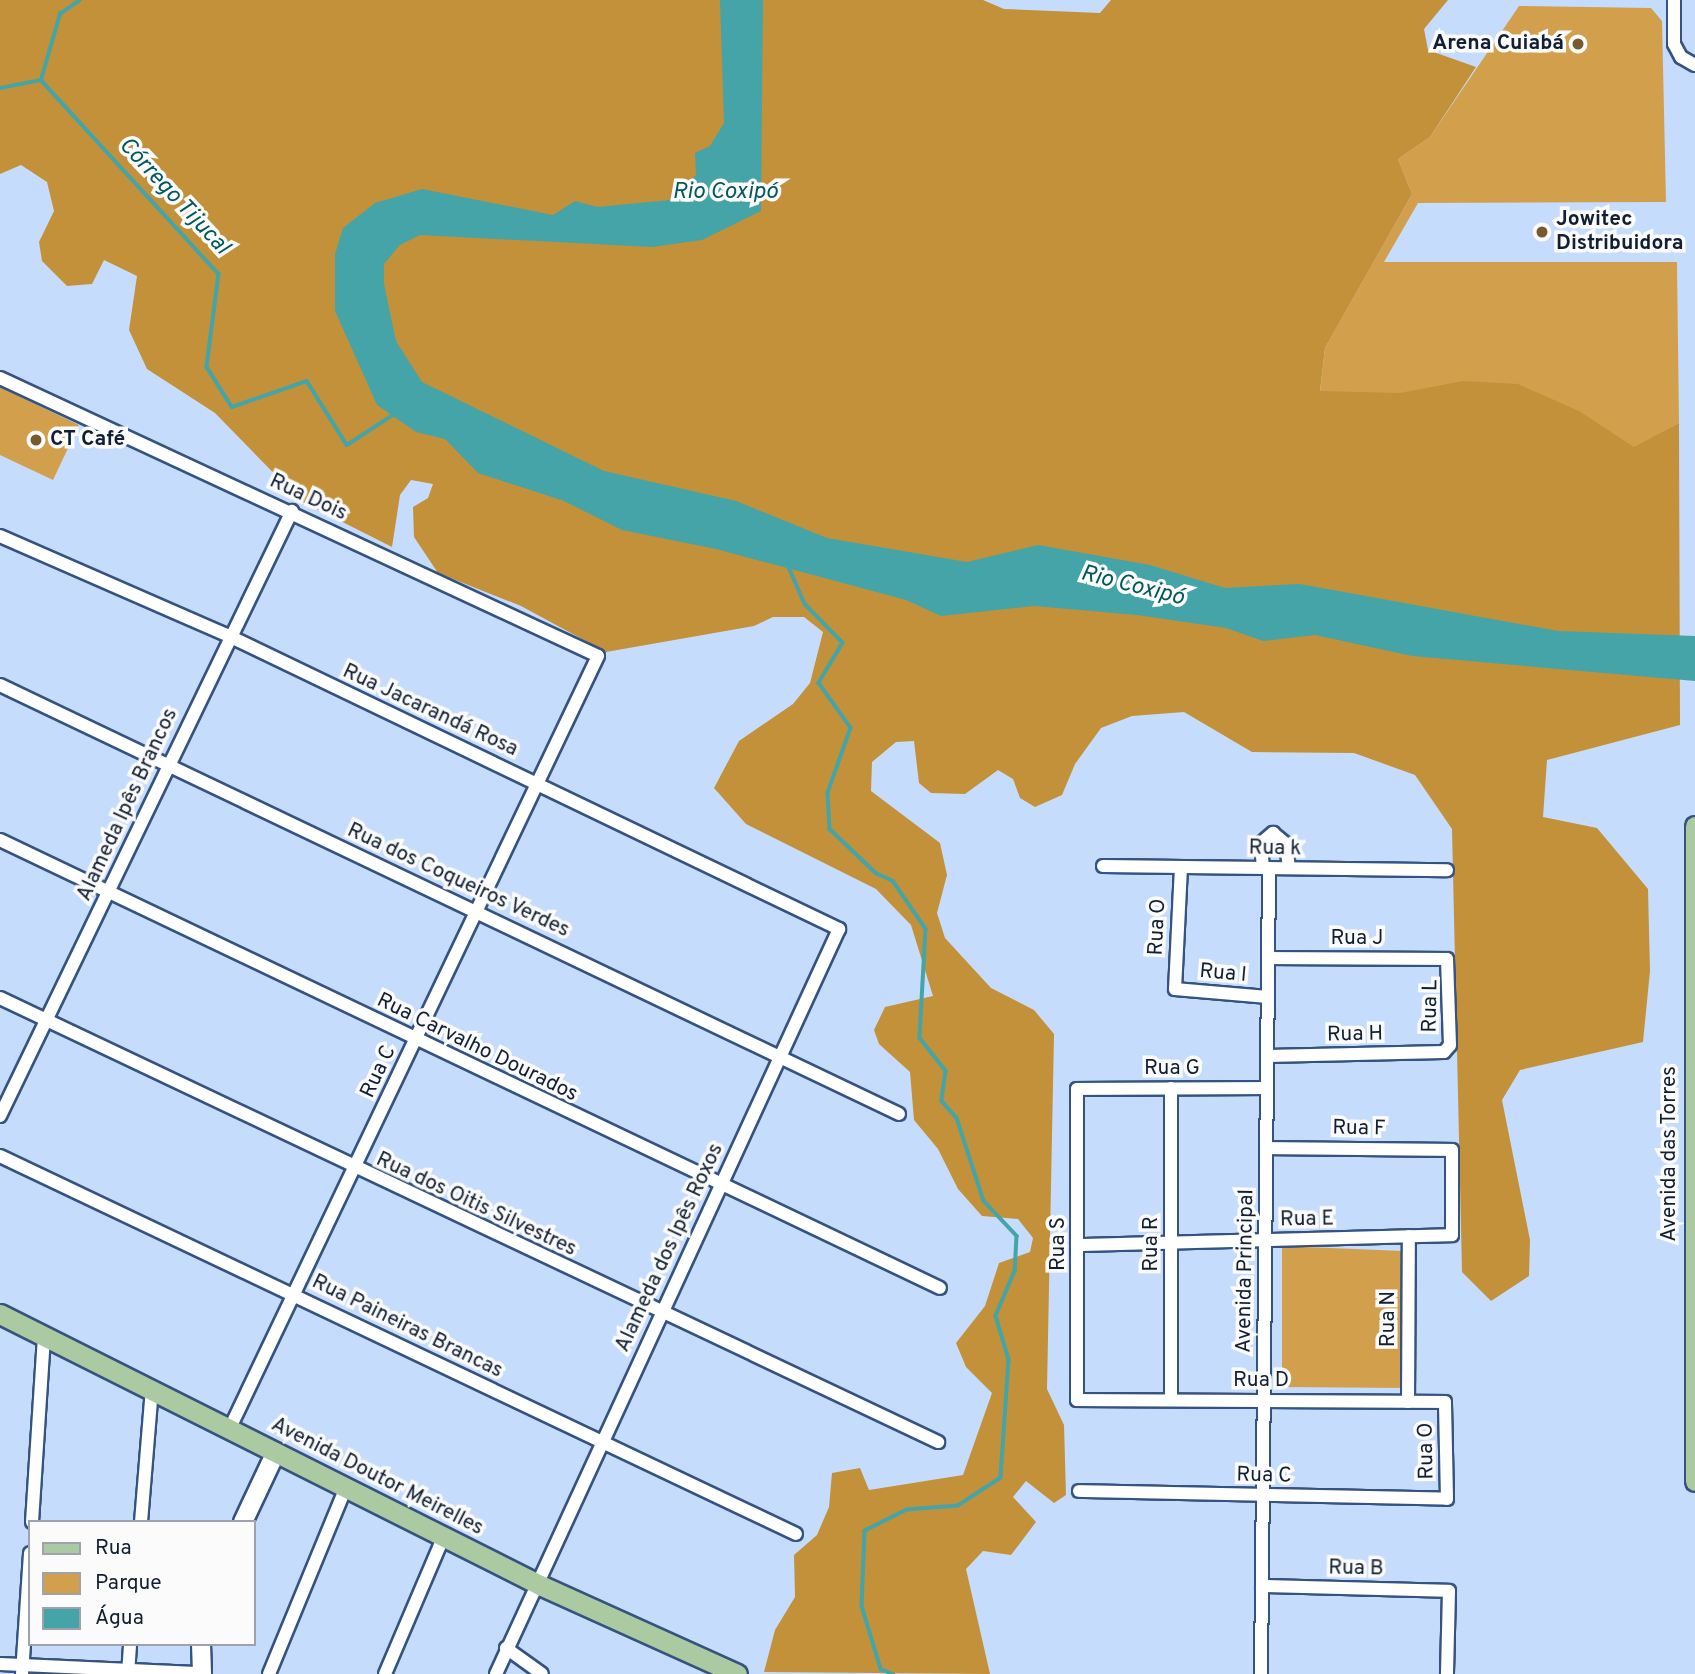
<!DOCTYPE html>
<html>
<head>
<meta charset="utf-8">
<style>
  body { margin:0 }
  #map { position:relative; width:1695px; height:1674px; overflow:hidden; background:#c6dcfc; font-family:Overpass,sans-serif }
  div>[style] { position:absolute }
  .green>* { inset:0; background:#d2a04d }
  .forest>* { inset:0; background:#c39139 }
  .water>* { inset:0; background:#44a4a7 }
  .stream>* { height:3.5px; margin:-1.75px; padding:0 1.75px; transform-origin:1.75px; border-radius:1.75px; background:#44a4a7 }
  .roads { filter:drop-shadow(2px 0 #355381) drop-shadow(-2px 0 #355381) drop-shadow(0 2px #355381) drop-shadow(0 -2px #355381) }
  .street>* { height:12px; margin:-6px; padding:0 6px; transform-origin:6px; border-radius:6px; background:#fff }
  .secondary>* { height:18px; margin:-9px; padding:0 9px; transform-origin:9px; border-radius:9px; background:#fff }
  .primary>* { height:19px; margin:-9.5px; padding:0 9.5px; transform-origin:9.5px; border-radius:9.5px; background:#accaa1 }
  .dots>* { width:19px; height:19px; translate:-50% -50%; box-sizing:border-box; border:4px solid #fbfbfb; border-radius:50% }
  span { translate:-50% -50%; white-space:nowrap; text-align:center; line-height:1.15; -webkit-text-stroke:7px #fbfbfb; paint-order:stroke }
  .poi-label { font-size:21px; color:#121f33; font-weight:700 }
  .right { translate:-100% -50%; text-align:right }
  .left { translate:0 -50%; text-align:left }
  .street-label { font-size:21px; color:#121f33 }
  .water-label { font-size:23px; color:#00585b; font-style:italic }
  .legend { position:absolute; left:28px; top:1520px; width:228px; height:126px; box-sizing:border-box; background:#fbfbfb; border:2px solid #9ea3ab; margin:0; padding:9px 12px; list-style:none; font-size:21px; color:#121f33 }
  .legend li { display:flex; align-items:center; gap:14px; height:35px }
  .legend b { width:35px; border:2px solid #9ea3ab }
</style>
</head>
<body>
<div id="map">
  <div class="green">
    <div style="clip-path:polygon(1519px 6px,1651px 8px,1662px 21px,1666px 202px,1418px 203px,1384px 262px,1677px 262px,1679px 423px,1634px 448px,1551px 399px,1320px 392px,1325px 348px,1412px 194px,1398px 159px,1430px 137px)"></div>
    <div style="clip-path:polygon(0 387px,79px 425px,53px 480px,0 455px)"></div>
    <div style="clip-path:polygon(1282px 1246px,1403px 1251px,1406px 1388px,1282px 1387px)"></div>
  </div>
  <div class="forest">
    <div style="clip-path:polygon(0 0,983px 0,1004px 9px,1100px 13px,1111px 0,1448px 0,1424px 29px,1428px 50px,1476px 67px,1430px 137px,1398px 159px,1412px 194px,1325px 348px,1320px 391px,1400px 393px,1463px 381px,1518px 384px,1579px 411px,1634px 447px,1679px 423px,1680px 725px,1547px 760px,1543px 817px,1597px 828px,1648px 889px,1650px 971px,1643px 1042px,1520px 1070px,1502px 1100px,1530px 1240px,1529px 1276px,1491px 1301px,1462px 1272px,1452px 829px,1415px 775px,1354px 753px,1252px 752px,1184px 712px,1132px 716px,1101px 728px,1075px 764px,1062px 795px,1035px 807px,1020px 798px,1013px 779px,998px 770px,965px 794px,931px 793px,919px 783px,914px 741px,896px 742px,872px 762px,871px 791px,940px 843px,947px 875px,937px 913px,945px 938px,991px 988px,1034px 1010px,1054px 1034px,1047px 1389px,1064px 1425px,1066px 1495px,1054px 1503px,1026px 1481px,1013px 1497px,1036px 1522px,1011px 1555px,983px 1551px,966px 1569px,990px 1674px,764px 1672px,775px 1630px,795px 1597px,794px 1555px,817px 1535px,829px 1507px,832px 1473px,860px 1468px,869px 1490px,963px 1475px,992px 1393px,966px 1367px,956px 1343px,985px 1306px,999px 1263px,1030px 1252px,1033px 1238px,1018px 1219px,982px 1216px,958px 1189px,938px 1149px,914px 1120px,910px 1072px,879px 1044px,874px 1030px,885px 1007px,933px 996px,911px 925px,876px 889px,746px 824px,714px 788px,739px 741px,793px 704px,810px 683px,823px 632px,804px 617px,773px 617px,754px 626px,606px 652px,521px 606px,438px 573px,414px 537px,413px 507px,428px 498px,433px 484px,411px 480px,400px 495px,392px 547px,301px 501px,215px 413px,147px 369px,129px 330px,137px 276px,104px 260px,92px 284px,67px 286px,42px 261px,39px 242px,54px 211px,47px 182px,21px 165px,0 174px)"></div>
  </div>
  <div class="water">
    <div style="clip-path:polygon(720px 0,763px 0,761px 211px,702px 240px,652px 247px,420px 235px,400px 245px,384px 264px,384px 284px,396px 341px,422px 382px,604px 471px,736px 501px,827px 538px,967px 562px,1038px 545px,1150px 565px,1225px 588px,1300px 584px,1558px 631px,1695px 636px,1695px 681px,1412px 656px,1315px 635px,1263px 641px,1226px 628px,1137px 615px,1034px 606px,941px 616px,906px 600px,716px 549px,622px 530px,564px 501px,478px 473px,445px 439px,416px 432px,377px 405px,335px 311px,335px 254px,343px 228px,375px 203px,422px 189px,553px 215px,575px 201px,597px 207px,670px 200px,696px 175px,695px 153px,710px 146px,724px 123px)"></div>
  </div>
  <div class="stream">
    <div style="left:41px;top:80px;width:263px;rotate:47.5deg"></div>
    <div style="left:219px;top:274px;width:94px;rotate:97.4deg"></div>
    <div style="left:207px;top:367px;width:47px;rotate:58deg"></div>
    <div style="left:232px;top:407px;width:79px;rotate:-19.1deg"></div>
    <div style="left:307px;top:381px;width:75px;rotate:58deg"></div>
    <div style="left:347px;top:445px;width:55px;rotate:-33.1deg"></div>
    <div style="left:0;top:88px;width:42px;rotate:-11deg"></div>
    <div style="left:41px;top:80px;width:69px;rotate:-73.9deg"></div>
    <div style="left:60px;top:14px;width:24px;rotate:-35deg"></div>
    <div style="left:788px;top:565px;width:43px;rotate:66.4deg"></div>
    <div style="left:805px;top:604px;width:54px;rotate:45.7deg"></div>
    <div style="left:843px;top:643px;width:47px;rotate:121deg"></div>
    <div style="left:819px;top:683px;width:55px;rotate:54.6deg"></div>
    <div style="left:851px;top:728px;width:69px;rotate:109.5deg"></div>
    <div style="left:828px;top:793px;width:36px;rotate:87deg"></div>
    <div style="left:830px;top:829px;width:64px;rotate:43.7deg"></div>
    <div style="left:876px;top:873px;width:19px;rotate:25deg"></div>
    <div style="left:893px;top:881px;width:58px;rotate:55.5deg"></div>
    <div style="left:926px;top:929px;width:109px;rotate:93.2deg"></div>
    <div style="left:920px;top:1038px;width:42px;rotate:51.8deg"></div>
    <div style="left:946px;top:1071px;width:30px;rotate:98deg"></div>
    <div style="left:942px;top:1101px;width:23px;rotate:49deg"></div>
    <div style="left:957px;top:1118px;width:87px;rotate:72deg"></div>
    <div style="left:984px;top:1201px;width:48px;rotate:46.7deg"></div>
    <div style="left:1017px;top:1236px;width:35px;rotate:93deg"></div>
    <div style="left:1015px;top:1271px;width:49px;rotate:112.9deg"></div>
    <div style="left:996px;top:1316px;width:46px;rotate:73.5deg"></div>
    <div style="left:1009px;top:1360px;width:118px;rotate:93.9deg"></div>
    <div style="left:1001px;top:1478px;width:51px;rotate:146.9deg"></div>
    <div style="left:958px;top:1506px;width:51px;rotate:175.5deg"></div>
    <div style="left:907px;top:1510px;width:47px;rotate:153.4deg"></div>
    <div style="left:865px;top:1531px;width:75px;rotate:92.3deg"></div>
    <div style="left:862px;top:1606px;width:66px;rotate:73.2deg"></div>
    <div style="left:881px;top:1669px;width:13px;rotate:23deg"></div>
  </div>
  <div class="roads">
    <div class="street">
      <div style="left:1674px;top:0;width:44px;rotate:90deg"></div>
      <div style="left:1674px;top:44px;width:15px;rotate:62deg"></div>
      <div style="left:1681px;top:57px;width:16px;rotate:30deg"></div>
      <div style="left:0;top:378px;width:659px;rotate:24.93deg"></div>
      <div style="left:598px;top:656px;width:855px;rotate:115.49deg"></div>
      <div style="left:0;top:536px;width:250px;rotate:23.6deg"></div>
      <div style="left:229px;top:636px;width:677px;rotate:25.66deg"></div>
      <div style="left:839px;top:929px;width:820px;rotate:114.72deg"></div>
      <div style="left:0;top:685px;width:996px;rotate:25.51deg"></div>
      <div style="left:0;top:840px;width:1041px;rotate:25.48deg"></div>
      <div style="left:1103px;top:866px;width:344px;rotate:0.7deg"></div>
      <div style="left:1181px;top:867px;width:122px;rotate:92.8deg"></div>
      <div style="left:1175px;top:989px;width:93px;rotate:4.9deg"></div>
      <div style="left:1263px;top:868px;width:25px;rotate:-95deg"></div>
      <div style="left:1261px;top:843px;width:16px;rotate:-40deg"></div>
      <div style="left:1273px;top:833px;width:17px;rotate:40deg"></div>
      <div style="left:1286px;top:844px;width:24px;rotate:83deg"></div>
      <div style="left:0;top:998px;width:1038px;rotate:25.33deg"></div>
      <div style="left:1267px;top:1056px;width:177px;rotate:-1.3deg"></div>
      <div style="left:1444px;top:1052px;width:9px;rotate:-49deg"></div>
      <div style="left:1450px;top:1045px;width:86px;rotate:-92deg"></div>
      <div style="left:1447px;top:959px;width:179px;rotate:-179.7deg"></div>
      <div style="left:1171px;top:1088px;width:312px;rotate:90deg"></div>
      <div style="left:0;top:1116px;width:672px;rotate:-64.24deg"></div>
      <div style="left:0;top:1156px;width:881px;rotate:25.4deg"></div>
      <div style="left:1079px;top:1245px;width:373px;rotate:-1.5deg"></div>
      <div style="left:1452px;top:1235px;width:85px;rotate:-90deg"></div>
      <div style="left:1452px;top:1150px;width:186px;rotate:-179.4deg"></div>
      <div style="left:1408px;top:1402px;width:166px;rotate:-89.7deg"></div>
      <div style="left:1079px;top:1491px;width:368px;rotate:1.2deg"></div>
      <div style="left:1447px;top:1499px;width:97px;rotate:-91.2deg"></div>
      <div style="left:1445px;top:1402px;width:368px;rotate:-179.7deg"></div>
      <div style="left:1077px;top:1400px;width:311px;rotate:-90deg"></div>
      <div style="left:1077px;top:1089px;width:190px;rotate:-0.3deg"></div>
      <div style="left:32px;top:1522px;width:187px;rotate:-86.3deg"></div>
      <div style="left:141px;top:1522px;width:135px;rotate:-85.3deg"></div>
      <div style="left:1262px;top:1586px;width:187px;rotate:1.5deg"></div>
      <div style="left:1449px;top:1591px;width:83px;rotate:91.4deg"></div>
      <div style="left:506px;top:1648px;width:44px;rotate:35.8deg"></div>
      <div style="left:0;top:1664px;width:202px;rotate:2.6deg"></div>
      <div style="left:22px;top:1674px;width:121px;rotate:-86.2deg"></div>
      <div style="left:128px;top:1674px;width:30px;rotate:-86deg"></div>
      <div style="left:269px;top:1674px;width:202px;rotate:-67.6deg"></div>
      <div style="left:385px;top:1674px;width:150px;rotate:-66.9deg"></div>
      <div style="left:1261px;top:1674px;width:806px;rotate:-89.43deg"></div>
    </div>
    <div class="secondary">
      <div style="left:243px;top:1522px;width:77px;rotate:-64.8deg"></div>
      <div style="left:201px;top:1644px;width:30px;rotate:88deg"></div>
    </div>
    <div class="primary">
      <div style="left:1695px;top:826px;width:655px;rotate:90deg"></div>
      <div style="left:0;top:1314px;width:604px;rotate:26.65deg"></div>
      <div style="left:540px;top:1585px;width:216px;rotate:24.3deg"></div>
    </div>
  </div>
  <div class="dots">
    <div style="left:1578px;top:44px;background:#775b2e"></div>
    <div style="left:1542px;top:232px;background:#775b2e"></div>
    <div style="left:36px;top:440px;background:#775b2e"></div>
  </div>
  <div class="poi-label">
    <span class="right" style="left:1564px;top:44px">Arena Cuiabá</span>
    <span class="left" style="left:1556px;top:232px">Jowitec<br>Distribuidora</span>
    <span class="left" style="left:50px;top:440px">CT Café</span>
  </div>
  <div class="street-label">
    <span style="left:308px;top:498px;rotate:25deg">Rua Dois</span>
    <span style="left:430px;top:711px;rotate:25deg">Rua Jacarandá Rosa</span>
    <span style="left:128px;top:805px;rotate:-65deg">Alameda Ipês Brancos</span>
    <span style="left:1275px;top:849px;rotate:1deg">Rua k</span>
    <span style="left:458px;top:881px;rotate:25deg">Rua dos Coqueiros Verdes</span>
    <span style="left:1158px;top:927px;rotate:-87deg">Rua O</span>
    <span style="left:1357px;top:939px">Rua J</span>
    <span style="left:1223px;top:974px;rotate:5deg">Rua I</span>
    <span style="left:1431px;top:1006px;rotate:-89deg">Rua L</span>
    <span style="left:1355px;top:1035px;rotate:-1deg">Rua H</span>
    <span style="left:477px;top:1048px;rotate:26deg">Rua Carvalho Dourados</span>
    <span style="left:1172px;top:1069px">Rua G</span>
    <span style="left:379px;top:1072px;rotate:-65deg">Rua C</span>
    <span style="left:1359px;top:1129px;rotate:1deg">Rua F</span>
    <span style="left:1670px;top:1154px;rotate:-90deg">Avenida das Torres</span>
    <span style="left:476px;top:1205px;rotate:25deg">Rua dos Oitis Silvestres</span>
    <span style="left:1307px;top:1220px;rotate:-1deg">Rua E</span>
    <span style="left:1059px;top:1244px;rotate:-90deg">Rua S</span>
    <span style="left:1152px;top:1244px;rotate:-90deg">Rua R</span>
    <span style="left:670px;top:1248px;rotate:-65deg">Alameda dos Ipês Roxos</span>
    <span style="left:1246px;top:1271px;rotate:-89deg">Avenida Principal</span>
    <span style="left:1389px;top:1319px;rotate:-90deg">Rua N</span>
    <span style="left:407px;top:1327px;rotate:26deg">Rua Paineiras Brancas</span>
    <span style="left:1261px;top:1381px">Rua D</span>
    <span style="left:1427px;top:1451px;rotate:-91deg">Rua O</span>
    <span style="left:1264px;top:1476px;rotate:1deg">Rua C</span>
    <span style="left:377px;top:1477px;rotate:27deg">Avenida Doutor Meirelles</span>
    <span style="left:1356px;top:1569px;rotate:1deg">Rua B</span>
  </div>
  <div class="water-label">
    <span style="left:725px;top:193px">Rio Coxipó</span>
    <span style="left:173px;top:197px;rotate:47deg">Córrego Tijucal</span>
    <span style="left:1132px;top:587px;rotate:14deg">Rio Coxipó</span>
  </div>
  <ul class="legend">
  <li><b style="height:9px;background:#accaa1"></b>Rua</li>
  <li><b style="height:19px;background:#d2a04d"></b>Parque</li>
  <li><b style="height:19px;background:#44a4a7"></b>Água</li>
  </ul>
</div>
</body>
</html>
